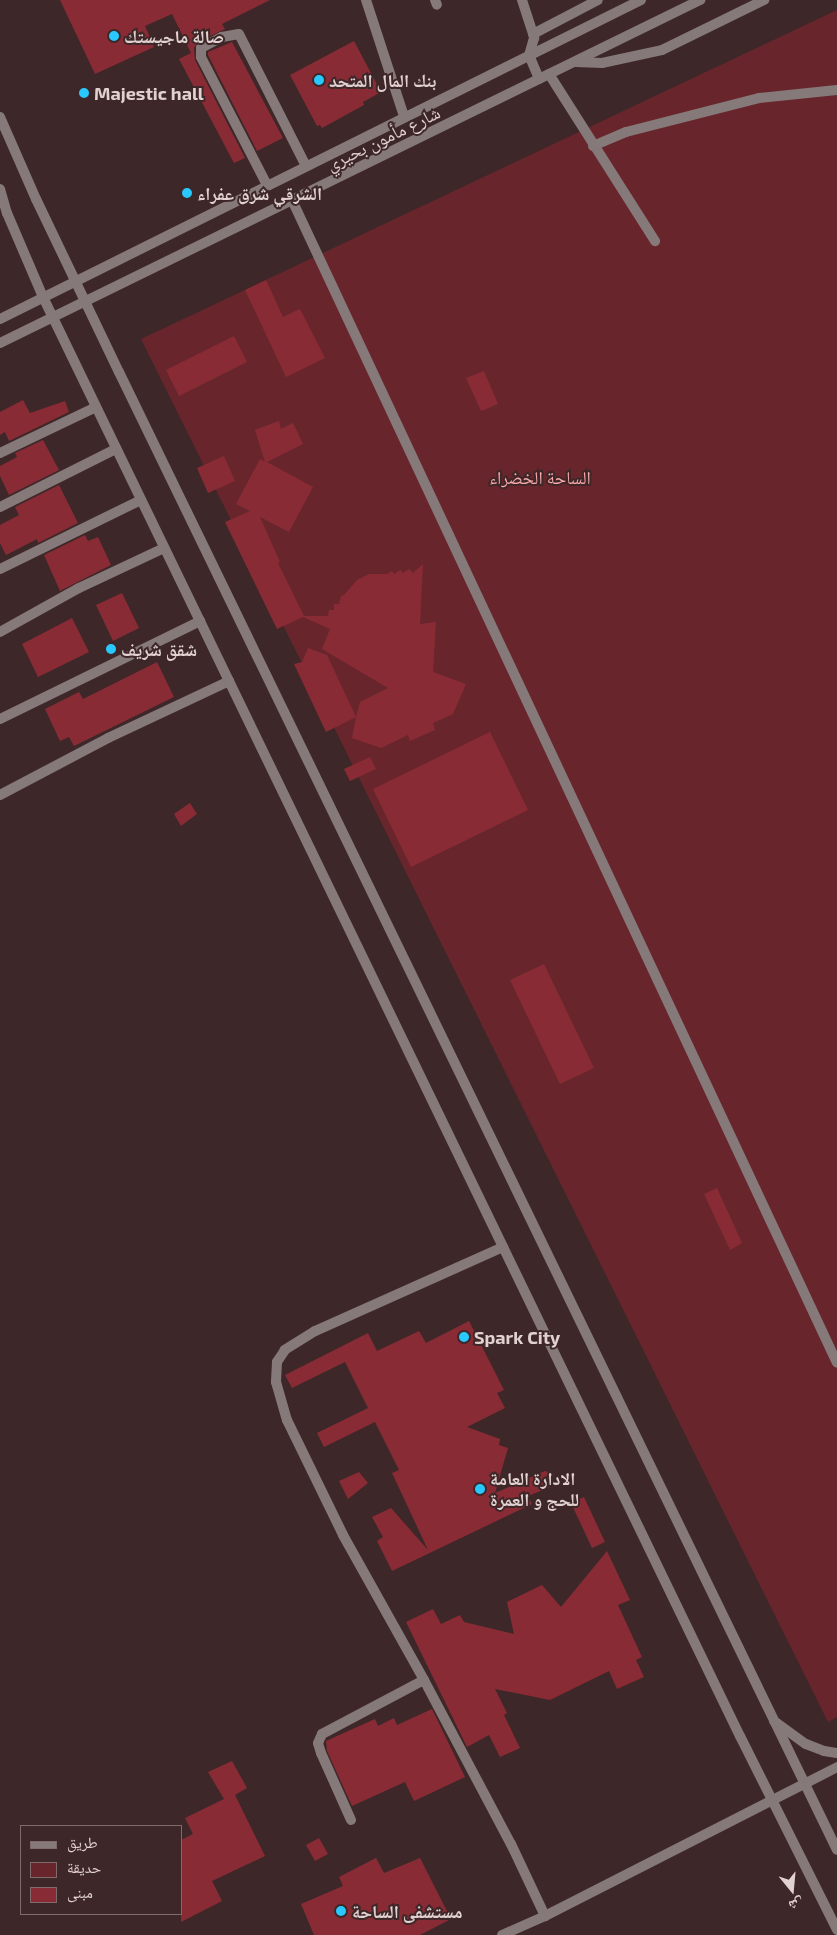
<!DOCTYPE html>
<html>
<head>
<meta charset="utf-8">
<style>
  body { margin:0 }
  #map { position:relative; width:837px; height:1935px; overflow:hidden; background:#3e2728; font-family:"Exo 2","Noto Naskh Arabic",sans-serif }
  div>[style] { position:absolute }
  .green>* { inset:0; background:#68262c }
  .building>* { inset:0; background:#892b35 }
  .service>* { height:10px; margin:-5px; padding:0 5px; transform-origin:5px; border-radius:5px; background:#857979 }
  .minor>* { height:10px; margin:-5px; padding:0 5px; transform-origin:5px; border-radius:5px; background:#857979 }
  .tertiary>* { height:10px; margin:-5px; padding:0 5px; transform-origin:5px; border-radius:5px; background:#857979 }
  .dots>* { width:14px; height:14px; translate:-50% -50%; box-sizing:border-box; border:2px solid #3e2728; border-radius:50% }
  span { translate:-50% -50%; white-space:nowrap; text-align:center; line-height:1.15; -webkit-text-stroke:4px #3e2728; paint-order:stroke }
  .poi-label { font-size:18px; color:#e1d1d1; font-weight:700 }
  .left { translate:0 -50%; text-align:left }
  .street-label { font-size:18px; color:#e1d1d1 }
  .park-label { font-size:18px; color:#faaaac }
  .legend { position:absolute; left:20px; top:1825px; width:162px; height:90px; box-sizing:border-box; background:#3e2728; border:1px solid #7f6b6c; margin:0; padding:6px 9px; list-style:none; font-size:15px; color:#e1d1d1 }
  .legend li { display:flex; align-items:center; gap:10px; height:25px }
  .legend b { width:25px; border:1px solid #7f6b6c }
  .north { position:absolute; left:767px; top:1865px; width:50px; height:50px; -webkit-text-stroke:4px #3e2728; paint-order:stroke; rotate:163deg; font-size:14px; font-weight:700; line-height:20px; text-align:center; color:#e1d1d1 }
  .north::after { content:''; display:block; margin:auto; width:18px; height:22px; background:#e1d1d1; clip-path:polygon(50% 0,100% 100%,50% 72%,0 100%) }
</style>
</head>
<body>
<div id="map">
  <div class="green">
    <div style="clip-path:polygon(837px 10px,837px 1717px,828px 1722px,141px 339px)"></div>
  </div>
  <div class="building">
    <div style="clip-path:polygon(60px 0,270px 0,222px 24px,225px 29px,198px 42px,194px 48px,195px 60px,245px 158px,234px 163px,179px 59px,191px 53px,172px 14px,145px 26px,154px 47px,95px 74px)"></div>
    <div style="clip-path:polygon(354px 41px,381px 92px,363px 102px,364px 105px,322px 128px,320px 125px,317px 126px,290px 75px)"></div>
    <div style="clip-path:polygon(232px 42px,283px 138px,257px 151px,208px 55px,208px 52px)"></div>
    <div style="clip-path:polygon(266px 280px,283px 317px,300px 309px,325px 358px,286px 377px,245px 290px)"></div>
    <div style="clip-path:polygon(234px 336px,247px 362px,179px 396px,166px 370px)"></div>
    <div style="clip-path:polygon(484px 371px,498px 404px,481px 411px,466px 378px)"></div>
    <div style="clip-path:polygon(23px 400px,30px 413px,65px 401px,69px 412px,9px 441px,5px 432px,0 435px,0 412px)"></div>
    <div style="clip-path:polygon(279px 421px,281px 429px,293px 423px,303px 444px,267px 462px,313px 487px,289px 532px,260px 517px,280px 562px,278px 563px,304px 616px,328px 616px,329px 610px,334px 610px,334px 604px,339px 604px,341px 596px,344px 595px,357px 580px,369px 574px,387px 574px,392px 571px,394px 574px,400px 570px,403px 573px,409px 569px,413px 573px,423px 564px,420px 624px,436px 622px,433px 672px,466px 684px,453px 714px,433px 723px,435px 730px,410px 741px,408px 735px,381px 748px,352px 738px,356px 717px,326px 732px,294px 664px,302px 662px,308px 648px,327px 655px,356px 717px,360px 702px,388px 688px,322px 649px,330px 629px,303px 617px,277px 629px,225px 522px,250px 511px,236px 504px,260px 459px,265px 462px,255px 430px)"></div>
    <div style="clip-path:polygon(43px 440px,59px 470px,9px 495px,0 476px,0 466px,17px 457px,15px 453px)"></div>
    <div style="clip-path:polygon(224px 456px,235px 481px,208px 493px,197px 468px)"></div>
    <div style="clip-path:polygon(59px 485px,78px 523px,38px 543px,37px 539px,6px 555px,0 543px,0 525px,19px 515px,15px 507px)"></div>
    <div style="clip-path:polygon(85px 535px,88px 541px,98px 537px,111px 565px,60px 591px,44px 555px)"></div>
    <div style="clip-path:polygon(122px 593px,139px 628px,113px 641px,96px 605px)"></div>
    <div style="clip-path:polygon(72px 618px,89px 652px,38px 677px,22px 644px)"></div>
    <div style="clip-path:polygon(157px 662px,174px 697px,74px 746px,69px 737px,60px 741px,45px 709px,79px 692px,83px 699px)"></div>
    <div style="clip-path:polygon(490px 732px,528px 810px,411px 867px,373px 789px)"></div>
    <div style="clip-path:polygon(370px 757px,376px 769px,350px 781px,344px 769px)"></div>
    <div style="clip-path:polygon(190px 803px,197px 814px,181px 826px,174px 814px)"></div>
    <div style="clip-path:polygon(544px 964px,594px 1068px,560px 1084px,510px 980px)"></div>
    <div style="clip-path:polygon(717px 1188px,742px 1243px,730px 1250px,704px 1194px)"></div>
    <div style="clip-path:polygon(469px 1321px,504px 1390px,497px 1393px,505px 1408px,467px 1427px,500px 1439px,499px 1445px,508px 1448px,495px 1493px,545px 1471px,554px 1474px,550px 1487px,528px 1496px,532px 1504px,392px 1571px,377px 1541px,383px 1537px,372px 1517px,391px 1508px,428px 1550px,392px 1473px,399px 1470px,375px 1422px,324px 1447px,317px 1433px,368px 1408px,345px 1362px,292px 1388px,285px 1375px,368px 1333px,377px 1351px,419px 1331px,426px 1343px)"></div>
    <div style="clip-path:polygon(359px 1472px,368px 1483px,348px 1499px,339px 1481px)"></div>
    <div style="clip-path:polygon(584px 1497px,605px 1542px,592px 1548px,571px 1503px)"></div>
    <div style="clip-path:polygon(607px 1551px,630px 1600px,618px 1605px,642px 1657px,636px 1660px,644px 1677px,617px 1689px,609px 1671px,550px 1700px,495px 1689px,507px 1713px,504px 1715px,520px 1748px,500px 1757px,489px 1735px,467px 1747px,406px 1622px,433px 1609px,441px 1624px,460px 1615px,464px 1622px,514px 1634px,507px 1602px,542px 1585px,561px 1607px)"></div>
    <div style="clip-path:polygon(432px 1709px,465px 1777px,414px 1801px,405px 1782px,352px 1806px,327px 1751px,326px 1741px,375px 1719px,378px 1726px,394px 1718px,397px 1725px)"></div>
    <div style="clip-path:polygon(232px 1761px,247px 1788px,235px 1795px,265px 1856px,212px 1881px,222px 1901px,181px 1922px,181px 1840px,193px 1834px,185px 1818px,224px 1799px,208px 1772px)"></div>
    <div style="clip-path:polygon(319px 1838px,328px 1854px,315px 1861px,306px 1845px)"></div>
    <div style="clip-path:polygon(376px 1858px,384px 1873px,420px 1858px,451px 1919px,420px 1935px,314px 1935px,301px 1904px,343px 1886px,339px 1877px)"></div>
  </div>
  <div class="service">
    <div style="left:435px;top:0;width:5px;rotate:68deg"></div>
    <div style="left:522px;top:0;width:40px;rotate:72deg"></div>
    <div style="left:534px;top:38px;width:18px;rotate:106deg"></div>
    <div style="left:529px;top:55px;width:26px;rotate:67deg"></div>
    <div style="left:533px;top:34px;width:73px;rotate:-27.6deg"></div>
    <div style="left:549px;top:74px;width:198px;rotate:57.6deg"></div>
    <div style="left:593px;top:146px;width:36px;rotate:-23deg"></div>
    <div style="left:626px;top:132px;width:137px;rotate:-14.3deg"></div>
    <div style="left:759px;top:98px;width:78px;rotate:-5.9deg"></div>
    <div style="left:267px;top:185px;width:144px;rotate:-117.3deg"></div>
    <div style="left:201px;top:57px;width:9px;rotate:-90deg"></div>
    <div style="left:201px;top:48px;width:24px;rotate:-28deg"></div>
    <div style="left:222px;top:37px;width:17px;rotate:-10deg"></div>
    <div style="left:239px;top:34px;width:148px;rotate:63.1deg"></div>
    <div style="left:292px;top:200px;width:1284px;rotate:64.89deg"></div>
    <div style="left:351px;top:1820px;width:73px;rotate:-114.1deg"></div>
    <div style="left:321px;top:1753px;width:10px;rotate:-107deg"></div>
    <div style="left:318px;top:1743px;width:10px;rotate:-66deg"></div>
    <div style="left:322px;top:1734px;width:115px;rotate:-27.9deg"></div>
  </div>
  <div class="minor">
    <div style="left:366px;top:0;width:122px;rotate:71.9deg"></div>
    <div style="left:0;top:453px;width:106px;rotate:-25.6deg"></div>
    <div style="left:0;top:507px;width:130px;rotate:-26.6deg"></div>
    <div style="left:0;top:569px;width:157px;rotate:-26.1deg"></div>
    <div style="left:0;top:632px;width:90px;rotate:-29.1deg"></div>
    <div style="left:79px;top:588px;width:94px;rotate:-25.2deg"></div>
    <div style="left:0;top:719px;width:223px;rotate:-26.1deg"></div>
    <div style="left:0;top:795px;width:122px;rotate:-27.8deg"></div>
    <div style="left:108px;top:738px;width:134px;rotate:-25.2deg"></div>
    <div style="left:503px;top:1247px;width:206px;rotate:155.9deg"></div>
    <div style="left:315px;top:1331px;width:36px;rotate:148deg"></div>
    <div style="left:285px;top:1350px;width:14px;rotate:124deg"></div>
    <div style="left:277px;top:1362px;width:20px;rotate:93deg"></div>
    <div style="left:276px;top:1382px;width:40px;rotate:74deg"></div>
    <div style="left:287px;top:1420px;width:128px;rotate:64deg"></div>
    <div style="left:343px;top:1535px;width:166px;rotate:60.8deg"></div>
    <div style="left:424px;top:1680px;width:186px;rotate:62.1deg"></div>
    <div style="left:511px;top:1844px;width:80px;rotate:64.7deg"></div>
  </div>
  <div class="tertiary">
    <div style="left:576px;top:62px;width:26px;rotate:2deg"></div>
    <div style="left:602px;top:63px;width:61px;rotate:-12.2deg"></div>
    <div style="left:662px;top:50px;width:114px;rotate:-26.1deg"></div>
    <div style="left:0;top:117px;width:90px;rotate:66.3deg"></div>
    <div style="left:36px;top:199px;width:192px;rotate:64.4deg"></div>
    <div style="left:119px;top:372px;width:1643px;rotate:64.09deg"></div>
    <div style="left:0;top:189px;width:25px;rotate:74deg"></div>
    <div style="left:7px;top:213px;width:91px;rotate:66.8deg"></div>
    <div style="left:43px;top:297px;width:1599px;rotate:64.16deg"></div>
    <div style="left:740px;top:1736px;width:217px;rotate:63.4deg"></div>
    <div style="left:0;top:319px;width:716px;rotate:-26.46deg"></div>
    <div style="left:0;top:343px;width:780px;rotate:-26.1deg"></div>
    <div style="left:774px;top:1721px;width:39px;rotate:36deg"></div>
    <div style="left:806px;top:1744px;width:19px;rotate:21deg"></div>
    <div style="left:824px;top:1751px;width:13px;rotate:9deg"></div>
    <div style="left:502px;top:1935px;width:47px;rotate:-23.8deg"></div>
    <div style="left:545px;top:1916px;width:328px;rotate:-27deg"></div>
  </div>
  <div class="dots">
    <div style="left:114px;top:36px;background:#29c8ff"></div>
    <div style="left:319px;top:80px;background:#29c8ff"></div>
    <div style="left:84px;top:93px;background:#29c8ff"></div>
    <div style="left:187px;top:193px;background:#29c8ff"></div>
    <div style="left:111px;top:649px;background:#29c8ff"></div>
    <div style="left:464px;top:1337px;background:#29c8ff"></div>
    <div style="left:480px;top:1489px;background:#29c8ff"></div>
    <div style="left:341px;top:1911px;background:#29c8ff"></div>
  </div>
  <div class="poi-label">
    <span class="left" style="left:124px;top:36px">صالة ماجيستك</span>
    <span class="left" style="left:329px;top:80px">بنك المال المتحد</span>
    <span class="left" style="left:94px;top:93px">Majestic hall</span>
    <span class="left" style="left:197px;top:193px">الشرقي شرق عفراء</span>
    <span class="left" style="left:121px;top:649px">شقق شريف</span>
    <span class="left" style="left:474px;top:1337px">Spark City</span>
    <span class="left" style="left:490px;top:1489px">الادارة العامة<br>للحج و العمرة</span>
    <span class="left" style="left:352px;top:1911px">مستشفى الساحة</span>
  </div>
  <div class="street-label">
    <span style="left:383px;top:138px;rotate:-26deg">شارع مأمون بحيري</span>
  </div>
  <div class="park-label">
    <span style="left:540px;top:477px">الساحة الخضراء</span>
  </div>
  <ul class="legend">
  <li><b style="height:6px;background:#857979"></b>طريق</li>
  <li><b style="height:14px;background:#68262c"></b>حديقة</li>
  <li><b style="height:14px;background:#892b35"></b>مبنى</li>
  </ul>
  <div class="north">ش</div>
</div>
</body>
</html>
